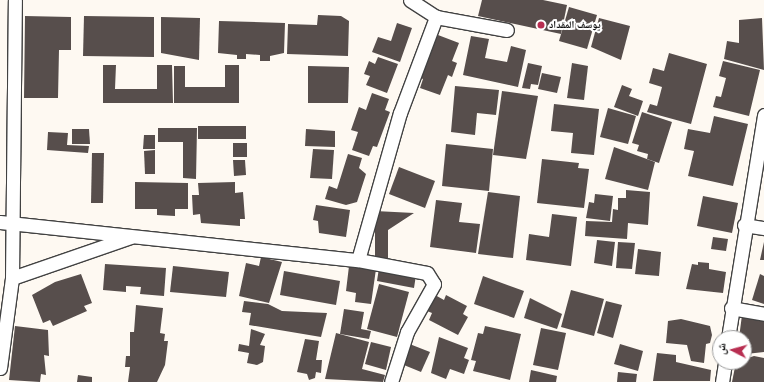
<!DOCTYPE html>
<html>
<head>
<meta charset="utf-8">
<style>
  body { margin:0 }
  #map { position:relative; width:764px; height:382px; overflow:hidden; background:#fef9f2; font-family:"Libre Baskerville","Noto Naskh Arabic",serif }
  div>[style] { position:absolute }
  .building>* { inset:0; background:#574e4c }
  .roads { filter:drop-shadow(1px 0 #424242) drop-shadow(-1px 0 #424242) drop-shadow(0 1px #424242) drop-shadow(0 -1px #424242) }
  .minor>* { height:13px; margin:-6.5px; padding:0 6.5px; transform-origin:6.5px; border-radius:6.5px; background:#fff }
  .dots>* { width:11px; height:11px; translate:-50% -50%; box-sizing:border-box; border:2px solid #fff; border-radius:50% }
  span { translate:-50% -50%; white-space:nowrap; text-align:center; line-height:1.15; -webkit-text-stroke:4px #fff; paint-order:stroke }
  .poi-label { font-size:10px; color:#0f0f0f; font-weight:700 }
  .left { translate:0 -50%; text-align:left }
  .north { position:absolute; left:712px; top:330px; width:40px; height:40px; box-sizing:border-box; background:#fff; border:1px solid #9f9f9f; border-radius:50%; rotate:276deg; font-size:11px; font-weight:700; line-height:16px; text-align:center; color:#0f0f0f }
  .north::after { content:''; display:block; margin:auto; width:14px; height:18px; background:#b82e51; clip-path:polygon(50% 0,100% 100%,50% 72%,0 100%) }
</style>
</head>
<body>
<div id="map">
  <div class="building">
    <div style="clip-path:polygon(482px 0,543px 0,567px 5px,561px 34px,478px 16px)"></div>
    <div style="clip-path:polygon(569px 7px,597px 15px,587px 49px,559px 41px)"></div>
    <div style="clip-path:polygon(318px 15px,341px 16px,349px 21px,348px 56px,287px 54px,288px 24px,317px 25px)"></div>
    <div style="clip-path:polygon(25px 16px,71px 17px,71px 50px,59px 50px,58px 98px,24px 98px)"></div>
    <div style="clip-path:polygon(84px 16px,154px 17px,154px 57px,83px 56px)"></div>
    <div style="clip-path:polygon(161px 17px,200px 18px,199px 60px,161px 53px)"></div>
    <div style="clip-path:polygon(599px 18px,630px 26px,621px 60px,591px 47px)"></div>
    <div style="clip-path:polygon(762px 18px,764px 70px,724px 59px,727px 41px,739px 43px,739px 20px)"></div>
    <div style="clip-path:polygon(219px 21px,285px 23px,284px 53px,270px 56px,270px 61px,260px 61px,260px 55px,246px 54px,246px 59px,237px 59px,237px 55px,218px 53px)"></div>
    <div style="clip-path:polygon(397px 23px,412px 28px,400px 62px,372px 52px,378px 37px,391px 41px)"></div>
    <div style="clip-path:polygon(438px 35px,459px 43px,452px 61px,457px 63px,452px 77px,448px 75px,440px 95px,420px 88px,423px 79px,418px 77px)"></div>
    <div style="clip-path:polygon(471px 36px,489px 39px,485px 58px,507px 62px,511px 46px,526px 50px,518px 87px,463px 75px)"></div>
    <div style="clip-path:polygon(669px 53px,707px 64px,691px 124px,647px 112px,650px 104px,657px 106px,662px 87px,649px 83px,653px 68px,664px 71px)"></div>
    <div style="clip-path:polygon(378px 57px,398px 64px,387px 93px,366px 85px,370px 76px,364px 74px,369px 61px,375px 64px)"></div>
    <div style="clip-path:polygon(723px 61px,760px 70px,749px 116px,713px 107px,716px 96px,721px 97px,726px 78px,719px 76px)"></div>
    <div style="clip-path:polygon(528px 63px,542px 66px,538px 85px,531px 84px,530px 89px,522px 88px)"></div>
    <div style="clip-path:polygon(572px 63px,588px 66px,584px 100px,567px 98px)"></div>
    <div style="clip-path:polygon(103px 65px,116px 65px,115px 89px,157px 89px,157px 65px,172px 65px,173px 103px,103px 103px)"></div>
    <div style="clip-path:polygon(225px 65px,239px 65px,239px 103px,174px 103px,174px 66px,185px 66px,185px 87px,225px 87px)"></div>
    <div style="clip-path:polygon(308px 66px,349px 67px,348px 103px,308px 103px)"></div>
    <div style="clip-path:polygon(542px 73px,561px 77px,557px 93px,538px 89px)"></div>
    <div style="clip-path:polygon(622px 85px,632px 89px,629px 96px,643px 101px,638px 116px,614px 107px)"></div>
    <div style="clip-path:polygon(455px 86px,499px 90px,496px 115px,477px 113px,475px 135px,451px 132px)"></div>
    <div style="clip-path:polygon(502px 91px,538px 96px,526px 159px,493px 155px)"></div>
    <div style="clip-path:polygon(372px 93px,389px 99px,385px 110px,390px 112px,377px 147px,373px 146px,369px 156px,352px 150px,358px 132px,351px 130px,359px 107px,366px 110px)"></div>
    <div style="clip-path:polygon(554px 104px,599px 109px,594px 155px,571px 153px,573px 133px,551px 131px)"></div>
    <div style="clip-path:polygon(608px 108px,636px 116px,628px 144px,600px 137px)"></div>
    <div style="clip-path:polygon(642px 112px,672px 122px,659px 163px,647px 159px,648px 154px,637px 151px,639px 145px,632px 143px)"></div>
    <div style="clip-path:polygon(714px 116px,748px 124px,733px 186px,688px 176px,694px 151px,684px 149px,688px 129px,710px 133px)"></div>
    <div style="clip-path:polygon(198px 126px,246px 126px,246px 139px,198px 139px)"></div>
    <div style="clip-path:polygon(158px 128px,197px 128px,196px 179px,183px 178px,183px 142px,158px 142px)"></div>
    <div style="clip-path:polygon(72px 129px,89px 129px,90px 144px,72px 144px)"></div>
    <div style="clip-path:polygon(306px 129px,335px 131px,335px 147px,305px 146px)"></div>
    <div style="clip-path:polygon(48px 132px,68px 133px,67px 145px,89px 146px,88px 153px,47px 150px)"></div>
    <div style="clip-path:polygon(144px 135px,155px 135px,155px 149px,143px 149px)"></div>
    <div style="clip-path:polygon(233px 143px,247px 143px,247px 157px,233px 157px)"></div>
    <div style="clip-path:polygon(446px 144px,493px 149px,489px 191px,442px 186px)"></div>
    <div style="clip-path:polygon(614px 147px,655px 162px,648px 190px,605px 179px)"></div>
    <div style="clip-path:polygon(313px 149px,334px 150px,332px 179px,310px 178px)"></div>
    <div style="clip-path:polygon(155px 150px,155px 174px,145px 174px,144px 151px)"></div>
    <div style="clip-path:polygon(92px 153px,104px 153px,103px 203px,91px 203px)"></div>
    <div style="clip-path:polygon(348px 154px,362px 158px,359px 168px,366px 174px,357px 202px,346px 205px,325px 199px,329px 186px,337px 189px)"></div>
    <div style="clip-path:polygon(542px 159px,579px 163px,578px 168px,589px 169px,584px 208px,537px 203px)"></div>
    <div style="clip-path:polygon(233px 160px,245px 160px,246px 175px,234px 176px)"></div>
    <div style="clip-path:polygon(399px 167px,435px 181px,425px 208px,389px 194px)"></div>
    <div style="clip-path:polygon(135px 182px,188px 183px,188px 209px,175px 209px,175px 216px,157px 215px,157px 209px,135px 209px)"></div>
    <div style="clip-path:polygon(235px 182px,235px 193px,243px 192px,245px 219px,240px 219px,240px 226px,201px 223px,200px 214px,193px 215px,192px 195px,199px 195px,198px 183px)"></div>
    <div style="clip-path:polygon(626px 190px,650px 192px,648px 225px,628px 223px,627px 239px,585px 236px,586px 221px,612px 222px,613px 209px,618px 210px,618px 198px,626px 198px)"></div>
    <div style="clip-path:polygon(488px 192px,520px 196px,513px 258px,478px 254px)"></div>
    <div style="clip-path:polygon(595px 194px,613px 196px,610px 221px,586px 218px,589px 202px,594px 203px)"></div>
    <div style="clip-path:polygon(703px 196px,738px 203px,732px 233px,697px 226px)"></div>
    <div style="clip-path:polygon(436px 200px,462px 203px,459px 222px,480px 224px,476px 253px,430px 247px)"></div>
    <div style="clip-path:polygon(316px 205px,350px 210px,346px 237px,319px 233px,318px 221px,313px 220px)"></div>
    <div style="clip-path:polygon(375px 211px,414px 213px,388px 230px,388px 259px,375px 260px)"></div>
    <div style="clip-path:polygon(552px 214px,577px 217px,571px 266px,526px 260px,529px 234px,549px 237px)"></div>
    <div style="clip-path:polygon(713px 237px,728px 239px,726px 251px,711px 249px)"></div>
    <div style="clip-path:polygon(597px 240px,615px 242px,612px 266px,594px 263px)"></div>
    <div style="clip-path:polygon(618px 242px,635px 243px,632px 269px,616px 268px)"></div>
    <div style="clip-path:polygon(764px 242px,764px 260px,760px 260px)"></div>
    <div style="clip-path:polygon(638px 249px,661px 252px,659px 276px,635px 274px)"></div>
    <div style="clip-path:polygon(261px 257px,282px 262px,269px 303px,239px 296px,246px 263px,259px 266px)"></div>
    <div style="clip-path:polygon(698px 262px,709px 263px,709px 269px,726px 272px,723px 293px,686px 289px,692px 264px,698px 265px)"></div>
    <div style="clip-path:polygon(105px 264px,166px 268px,164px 296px,140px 294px,141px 287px,126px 286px,126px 292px,103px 290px)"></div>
    <div style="clip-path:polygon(173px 266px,229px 272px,226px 297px,170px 292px)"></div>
    <div style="clip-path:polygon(349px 266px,376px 269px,371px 304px,355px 302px,356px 293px,346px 291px)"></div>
    <div style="clip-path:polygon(379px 268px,416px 275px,414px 288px,377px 281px)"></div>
    <div style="clip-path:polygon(284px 271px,340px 281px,336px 305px,280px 295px)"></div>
    <div style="clip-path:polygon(81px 274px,92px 303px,84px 306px,87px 311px,53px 326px,50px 320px,43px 323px,32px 295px,55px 282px)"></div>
    <div style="clip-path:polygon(760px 274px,764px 276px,764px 304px,752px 300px)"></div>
    <div style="clip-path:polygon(483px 276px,524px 291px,514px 318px,474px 304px)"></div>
    <div style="clip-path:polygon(379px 284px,409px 292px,397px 337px,367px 329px)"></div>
    <div style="clip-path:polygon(571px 290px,604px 299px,594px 336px,561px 327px)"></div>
    <div style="clip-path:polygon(435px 295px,444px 300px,446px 295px,467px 306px,463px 314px,468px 317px,458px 335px,429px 320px,432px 313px,427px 311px)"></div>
    <div style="clip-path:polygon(530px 298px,562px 314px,557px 329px,524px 318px)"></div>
    <div style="clip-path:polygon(244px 301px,268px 304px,282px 311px,327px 313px,321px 337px,249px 325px,251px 313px,242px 312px)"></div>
    <div style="clip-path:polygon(606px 301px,622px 305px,613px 338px,597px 333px)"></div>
    <div style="clip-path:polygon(136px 305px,163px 308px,160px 333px,165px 334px,164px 341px,168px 341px,165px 365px,157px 382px,128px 382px,130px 367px,125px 367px,126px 356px,130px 356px,130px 332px,134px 332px)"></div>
    <div style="clip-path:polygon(344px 309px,364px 312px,361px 329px,371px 331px,369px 339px,340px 334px)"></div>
    <div style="clip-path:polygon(742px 315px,764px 318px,764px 352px,746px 354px,749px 339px,739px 338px)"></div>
    <div style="clip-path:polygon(681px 319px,710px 326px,712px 335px,710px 343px,706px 344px,704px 363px,691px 361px,687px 345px,666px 343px,668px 321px)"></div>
    <div style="clip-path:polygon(15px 326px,48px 330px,49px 356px,44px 355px,46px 375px,41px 374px,40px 382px,9px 380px)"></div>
    <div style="clip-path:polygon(485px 326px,521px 334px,510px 380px,473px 371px,476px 361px,471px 360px,478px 333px,483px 334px)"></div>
    <div style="clip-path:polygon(541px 328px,566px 333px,558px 370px,533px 365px)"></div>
    <div style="clip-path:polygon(251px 329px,265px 334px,260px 345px,265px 346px,263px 362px,257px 365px,247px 363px,249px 353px,238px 351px,239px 344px,249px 346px)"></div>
    <div style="clip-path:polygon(336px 333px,369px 342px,362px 369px,385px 375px,383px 382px,325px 379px)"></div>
    <div style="clip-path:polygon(439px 337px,468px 348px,464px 358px,469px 360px,464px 374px,450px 369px,446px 379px,431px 373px)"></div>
    <div style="clip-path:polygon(305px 339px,319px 341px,316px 360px,322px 360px,321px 373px,316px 372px,315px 378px,309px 380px,307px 374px,297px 372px)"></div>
    <div style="clip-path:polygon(371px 342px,391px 347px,386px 370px,365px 364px)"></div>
    <div style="clip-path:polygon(407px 343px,430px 352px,421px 372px,399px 363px)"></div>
    <div style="clip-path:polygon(620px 344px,643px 351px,638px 371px,614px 364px)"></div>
    <div style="clip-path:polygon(657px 353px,676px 355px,676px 362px,711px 370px,710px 381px,653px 381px)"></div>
    <div style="clip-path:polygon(754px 356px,764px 358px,764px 382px,732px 382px,736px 362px)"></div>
    <div style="clip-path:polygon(531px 370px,557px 376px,556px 382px,529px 382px)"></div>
    <div style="clip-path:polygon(618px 372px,637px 374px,636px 382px,617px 382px)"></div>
    <div style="clip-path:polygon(78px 375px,92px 377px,92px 382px,77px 382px)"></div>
  </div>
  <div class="roads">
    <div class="minor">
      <div style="left:410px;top:0;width:31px;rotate:33deg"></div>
      <div style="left:436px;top:17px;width:72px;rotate:10.4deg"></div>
      <div style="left:0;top:222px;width:360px;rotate:6.1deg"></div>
      <div style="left:358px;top:260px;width:70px;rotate:10.7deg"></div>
      <div style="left:427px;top:273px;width:13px;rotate:58deg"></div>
      <div style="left:434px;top:284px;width:55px;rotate:119.4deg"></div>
      <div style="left:407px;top:332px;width:52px;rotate:107.7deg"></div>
      <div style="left:744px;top:225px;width:20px;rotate:9deg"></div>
      <div style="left:358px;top:260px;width:153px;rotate:-74.1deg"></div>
      <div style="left:400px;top:113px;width:103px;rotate:-69.4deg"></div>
      <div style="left:12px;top:278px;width:126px;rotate:-19deg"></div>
      <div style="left:731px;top:308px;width:34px;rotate:10deg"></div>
      <div style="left:728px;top:338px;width:226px;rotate:-80.8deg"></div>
      <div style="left:0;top:368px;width:91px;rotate:-82.4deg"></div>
      <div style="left:12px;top:278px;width:278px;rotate:-89.4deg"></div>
      <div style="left:722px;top:382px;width:20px;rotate:-81deg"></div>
    </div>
  </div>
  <div class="dots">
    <div style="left:541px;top:25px;background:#b82e51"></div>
  </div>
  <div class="poi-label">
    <span class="left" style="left:549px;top:25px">يوسف المقداد</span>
  </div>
  <div class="north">ش</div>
</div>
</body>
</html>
